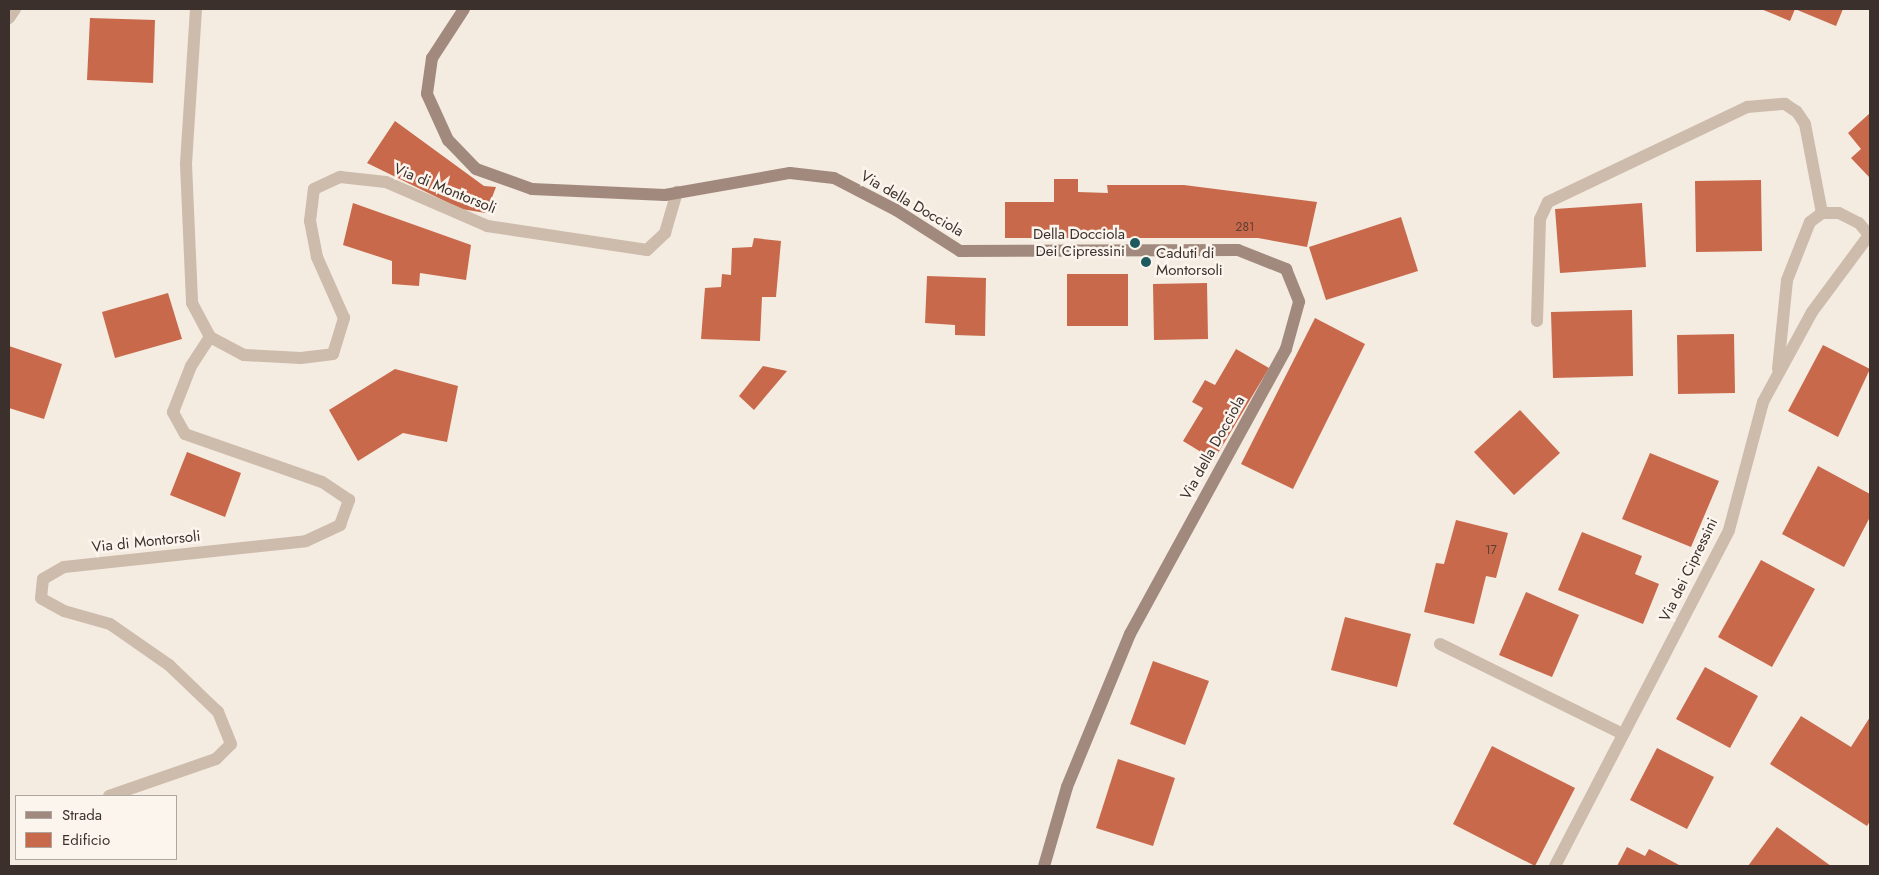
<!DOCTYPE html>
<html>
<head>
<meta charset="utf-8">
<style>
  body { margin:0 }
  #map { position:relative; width:1879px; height:875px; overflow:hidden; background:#f4ebe1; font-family:Jost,sans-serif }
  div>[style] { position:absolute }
  .building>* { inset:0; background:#c8694b }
  .lane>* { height:12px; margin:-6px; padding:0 6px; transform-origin:6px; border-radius:6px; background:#cdbbac }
  .street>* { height:12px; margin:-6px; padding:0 6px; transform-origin:6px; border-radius:6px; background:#cdbbac }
  .secondary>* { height:12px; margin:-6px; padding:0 6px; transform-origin:6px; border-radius:6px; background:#a18a7d }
  .dots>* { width:14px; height:14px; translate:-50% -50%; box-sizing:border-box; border:2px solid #fbf5ee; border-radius:50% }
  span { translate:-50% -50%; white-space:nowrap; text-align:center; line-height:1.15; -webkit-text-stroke:5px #fbf5ee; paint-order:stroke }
  .number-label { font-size:12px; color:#5e3e33 }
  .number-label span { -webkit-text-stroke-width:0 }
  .street-label { font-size:15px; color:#3b302b }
  .poi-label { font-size:15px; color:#3b302b }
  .right { translate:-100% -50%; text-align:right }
  .left { translate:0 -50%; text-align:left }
  .frame { position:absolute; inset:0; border:10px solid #3b302b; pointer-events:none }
  .legend { position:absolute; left:15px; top:795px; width:162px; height:65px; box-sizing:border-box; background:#fbf5ee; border:1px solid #aea6a0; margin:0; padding:6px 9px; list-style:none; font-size:15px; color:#3b302b }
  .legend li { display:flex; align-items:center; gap:10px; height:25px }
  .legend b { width:25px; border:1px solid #aea6a0 }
</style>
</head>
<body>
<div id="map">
  <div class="building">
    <div style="clip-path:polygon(1761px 9px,1843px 9px,1836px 26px,1795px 9px,1790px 21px)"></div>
    <div style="clip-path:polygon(90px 18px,155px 20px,153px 83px,87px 80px)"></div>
    <div style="clip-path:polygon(1870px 113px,1870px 178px,1851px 158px,1861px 149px,1848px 133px)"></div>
    <div style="clip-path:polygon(395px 121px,484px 186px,496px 187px,486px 213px,461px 209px,367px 163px)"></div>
    <div style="clip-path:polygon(1054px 179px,1078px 179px,1078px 192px,1108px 193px,1107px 185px,1184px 185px,1317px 202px,1307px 247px,1258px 238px,1005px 238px,1005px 202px,1054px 202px)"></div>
    <div style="clip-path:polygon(1761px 180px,1762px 251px,1696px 252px,1695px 181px)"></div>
    <div style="clip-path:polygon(353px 203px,471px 245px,466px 280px,420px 273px,419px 286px,392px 284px,392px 261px,343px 245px)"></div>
    <div style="clip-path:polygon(1642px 203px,1646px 267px,1560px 273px,1555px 209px)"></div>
    <div style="clip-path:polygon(1401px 217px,1418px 271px,1326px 300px,1309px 247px)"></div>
    <div style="clip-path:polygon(754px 238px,781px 241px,776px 297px,762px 297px,760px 341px,701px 339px,705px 288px,721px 287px,722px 274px,731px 275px,732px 248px,752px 247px)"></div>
    <div style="clip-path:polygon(1067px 274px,1128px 274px,1128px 326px,1067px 326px)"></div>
    <div style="clip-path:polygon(927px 276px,986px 278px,985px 336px,955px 335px,955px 325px,925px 323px)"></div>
    <div style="clip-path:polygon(1207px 283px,1208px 339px,1154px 340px,1153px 284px)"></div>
    <div style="clip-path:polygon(168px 293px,182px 339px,115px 358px,102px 312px)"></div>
    <div style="clip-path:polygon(1632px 310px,1633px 376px,1553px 378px,1551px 312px)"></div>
    <div style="clip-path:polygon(1315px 318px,1365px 344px,1293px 489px,1241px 464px)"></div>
    <div style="clip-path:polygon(1734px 334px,1735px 393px,1678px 394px,1677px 335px)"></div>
    <div style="clip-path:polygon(1823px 345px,1870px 369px,1838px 437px,1788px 411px)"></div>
    <div style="clip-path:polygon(9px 346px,62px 364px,44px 419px,9px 408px)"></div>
    <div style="clip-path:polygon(1236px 349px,1269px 368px,1214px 460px,1183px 441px,1203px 408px,1192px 402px,1205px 380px,1215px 385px)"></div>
    <div style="clip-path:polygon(763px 366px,787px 371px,754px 410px,739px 396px)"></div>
    <div style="clip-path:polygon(395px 369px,458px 386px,447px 442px,403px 433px,358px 461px,329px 410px)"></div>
    <div style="clip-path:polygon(1520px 410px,1560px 453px,1514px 495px,1474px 452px)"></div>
    <div style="clip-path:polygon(187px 452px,241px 473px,225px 517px,170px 495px)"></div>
    <div style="clip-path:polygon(1650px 453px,1719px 481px,1691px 547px,1622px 519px)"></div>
    <div style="clip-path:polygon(1818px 466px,1870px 494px,1870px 517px,1844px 567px,1782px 534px)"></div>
    <div style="clip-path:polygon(1456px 520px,1508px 533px,1496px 578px,1486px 576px,1474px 624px,1424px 612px,1436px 563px,1444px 564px)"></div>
    <div style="clip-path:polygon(1582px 532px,1642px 556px,1635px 574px,1659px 584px,1643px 624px,1558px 590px)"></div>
    <div style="clip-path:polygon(1761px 560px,1815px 589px,1772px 667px,1718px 637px)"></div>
    <div style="clip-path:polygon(1526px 592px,1579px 615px,1552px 677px,1499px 655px)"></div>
    <div style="clip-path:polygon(1345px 617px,1411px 634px,1397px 687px,1331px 670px)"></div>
    <div style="clip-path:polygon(1153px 661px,1209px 681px,1185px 745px,1130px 724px)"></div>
    <div style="clip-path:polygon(1705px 667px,1758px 696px,1730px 748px,1676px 719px)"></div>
    <div style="clip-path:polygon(1801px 716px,1851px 747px,1870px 717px,1870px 821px,1867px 826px,1770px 764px)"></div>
    <div style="clip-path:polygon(1492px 746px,1575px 788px,1535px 866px,1453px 824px)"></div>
    <div style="clip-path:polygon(1657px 748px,1714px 777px,1687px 829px,1630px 800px)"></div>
    <div style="clip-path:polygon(1118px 759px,1175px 778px,1153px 846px,1096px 828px)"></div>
    <div style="clip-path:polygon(1777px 827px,1831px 866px,1748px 866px)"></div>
    <div style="clip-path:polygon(1627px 847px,1645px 856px,1649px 849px,1681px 866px,1617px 866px)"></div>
  </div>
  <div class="lane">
    <div style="left:1537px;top:321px;width:102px;rotate:-88.3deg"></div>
    <div style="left:1540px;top:219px;width:19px;rotate:-65deg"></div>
    <div style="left:1548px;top:202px;width:221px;rotate:-25.5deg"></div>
    <div style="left:1747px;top:107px;width:38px;rotate:-5deg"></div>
    <div style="left:1785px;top:104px;width:14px;rotate:34deg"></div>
    <div style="left:1797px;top:112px;width:14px;rotate:56deg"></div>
    <div style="left:1805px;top:124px;width:91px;rotate:79.2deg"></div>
    <div style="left:1440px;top:644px;width:204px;rotate:26.2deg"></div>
  </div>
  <div class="street">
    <div style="left:196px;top:9px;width:155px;rotate:93.7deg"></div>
    <div style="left:186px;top:164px;width:139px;rotate:87.5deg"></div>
    <div style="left:192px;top:303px;width:38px;rotate:62deg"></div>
    <div style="left:210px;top:337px;width:38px;rotate:28deg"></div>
    <div style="left:244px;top:355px;width:57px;rotate:3deg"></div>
    <div style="left:301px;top:358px;width:32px;rotate:-7deg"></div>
    <div style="left:333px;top:354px;width:38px;rotate:-73deg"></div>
    <div style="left:344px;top:318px;width:67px;rotate:-113.9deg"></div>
    <div style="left:317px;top:257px;width:37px;rotate:-101deg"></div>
    <div style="left:310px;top:221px;width:32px;rotate:-83deg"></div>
    <div style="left:314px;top:189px;width:29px;rotate:-25deg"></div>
    <div style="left:340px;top:177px;width:46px;rotate:6.2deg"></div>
    <div style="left:386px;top:182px;width:110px;rotate:23.5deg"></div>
    <div style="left:487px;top:226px;width:162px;rotate:8.5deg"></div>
    <div style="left:647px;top:250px;width:25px;rotate:-43deg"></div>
    <div style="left:665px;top:233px;width:43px;rotate:-73.7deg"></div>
    <div style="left:9px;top:18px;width:11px;rotate:-56deg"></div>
    <div style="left:1778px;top:369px;width:89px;rotate:-84.2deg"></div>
    <div style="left:1787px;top:280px;width:62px;rotate:-68.4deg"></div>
    <div style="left:1810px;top:222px;width:15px;rotate:-37deg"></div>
    <div style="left:1822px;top:213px;width:17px"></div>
    <div style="left:1839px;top:213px;width:22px;rotate:27deg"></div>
    <div style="left:1859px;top:223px;width:16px;rotate:50deg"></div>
    <div style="left:109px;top:796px;width:113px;rotate:-19.1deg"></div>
    <div style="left:216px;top:759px;width:21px;rotate:-45deg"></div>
    <div style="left:231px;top:744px;width:35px;rotate:-112deg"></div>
    <div style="left:218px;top:712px;width:68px;rotate:-136.2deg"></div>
    <div style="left:169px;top:665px;width:72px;rotate:-145.2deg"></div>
    <div style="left:110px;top:624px;width:48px;rotate:-164.2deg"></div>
    <div style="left:64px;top:611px;width:26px;rotate:-151deg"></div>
    <div style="left:41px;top:598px;width:19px;rotate:-84deg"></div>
    <div style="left:43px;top:579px;width:24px;rotate:-30deg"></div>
    <div style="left:64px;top:567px;width:243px;rotate:-6.1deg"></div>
    <div style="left:306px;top:541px;width:38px;rotate:-25deg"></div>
    <div style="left:340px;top:525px;width:27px;rotate:-70deg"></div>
    <div style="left:349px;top:500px;width:32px;rotate:-146deg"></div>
    <div style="left:322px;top:482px;width:145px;rotate:-160.7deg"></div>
    <div style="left:185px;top:434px;width:25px;rotate:-119deg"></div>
    <div style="left:173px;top:412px;width:49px;rotate:-68.6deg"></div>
    <div style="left:191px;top:366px;width:35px;rotate:-57deg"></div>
    <div style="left:1555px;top:866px;width:378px;rotate:-62.6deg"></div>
    <div style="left:1729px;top:530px;width:132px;rotate:-75.1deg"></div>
    <div style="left:1763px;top:402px;width:102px;rotate:-61.4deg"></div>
    <div style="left:1812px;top:312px;width:97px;rotate:-53.4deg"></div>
  </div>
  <div class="secondary">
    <div style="left:464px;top:9px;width:59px;rotate:123.1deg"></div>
    <div style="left:432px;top:58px;width:36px;rotate:98deg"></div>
    <div style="left:427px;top:94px;width:51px;rotate:65.5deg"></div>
    <div style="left:448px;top:140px;width:40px;rotate:46deg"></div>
    <div style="left:476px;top:169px;width:59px;rotate:19.7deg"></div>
    <div style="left:532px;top:189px;width:133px;rotate:2.6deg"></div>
    <div style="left:665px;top:195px;width:127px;rotate:-10deg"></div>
    <div style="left:790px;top:173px;width:44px;rotate:6.5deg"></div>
    <div style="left:834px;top:178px;width:70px;rotate:27.3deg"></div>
    <div style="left:896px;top:210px;width:76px;rotate:32.6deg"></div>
    <div style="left:960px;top:251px;width:278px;rotate:-0.2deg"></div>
    <div style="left:1238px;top:250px;width:52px;rotate:21.6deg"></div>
    <div style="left:1286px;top:269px;width:35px;rotate:68deg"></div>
    <div style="left:1299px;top:302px;width:49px;rotate:105.5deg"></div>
    <div style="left:1286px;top:349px;width:325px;rotate:118.7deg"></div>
    <div style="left:1130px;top:634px;width:165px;rotate:112.4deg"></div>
    <div style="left:1067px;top:787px;width:82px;rotate:106.2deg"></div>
  </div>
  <div class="dots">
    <div style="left:1135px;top:243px;background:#1f5a5e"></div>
    <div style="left:1146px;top:262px;background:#1f5a5e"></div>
  </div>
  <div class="number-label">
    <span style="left:1245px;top:228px">281</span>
    <span style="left:1491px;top:551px">17</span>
  </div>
  <div class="street-label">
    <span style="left:445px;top:189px;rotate:22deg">Via di Montorsoli</span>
    <span style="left:912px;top:204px;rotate:30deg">Via della Docciola</span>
    <span style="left:1213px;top:448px;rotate:-61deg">Via della Docciola</span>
    <span style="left:146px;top:542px;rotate:-6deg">Via di Montorsoli</span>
    <span style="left:1689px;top:570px;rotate:-64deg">Via dei Cipressini</span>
  </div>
  <div class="poi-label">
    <span class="right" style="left:1125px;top:243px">Della Docciola<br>Dei Cipressini</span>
    <span class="left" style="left:1156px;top:262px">Caduti di<br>Montorsoli</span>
  </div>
  <div class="frame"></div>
  <ul class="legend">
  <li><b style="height:6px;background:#a18a7d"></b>Strada</li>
  <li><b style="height:14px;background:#c8694b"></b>Edificio</li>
  </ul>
</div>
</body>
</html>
